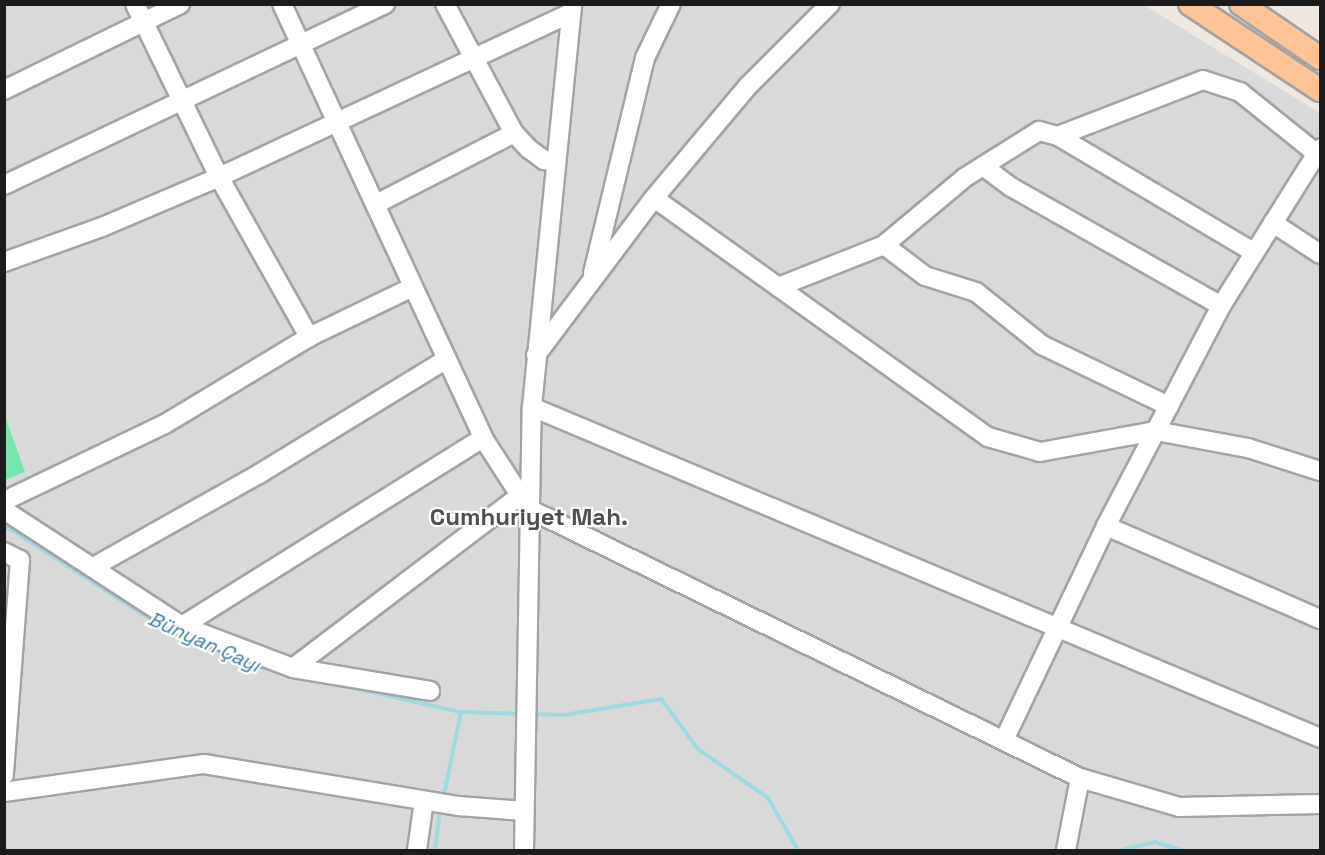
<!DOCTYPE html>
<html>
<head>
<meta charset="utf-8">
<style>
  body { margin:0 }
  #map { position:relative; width:1325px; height:855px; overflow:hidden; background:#efe8e0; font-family:"Space Grotesk",sans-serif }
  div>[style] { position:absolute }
  .residential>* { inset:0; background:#dad9d9 }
  .pitch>* { inset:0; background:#75e7ac }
  .stream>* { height:4px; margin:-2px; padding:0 2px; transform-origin:2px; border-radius:2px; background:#9cdbe2 }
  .roads { filter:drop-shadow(2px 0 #a3a3a3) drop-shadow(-2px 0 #a3a3a3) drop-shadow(0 2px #a3a3a3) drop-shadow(0 -2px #a3a3a3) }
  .minor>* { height:18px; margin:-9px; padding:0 9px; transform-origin:9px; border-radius:9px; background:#fff }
  .major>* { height:22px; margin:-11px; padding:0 11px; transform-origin:11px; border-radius:11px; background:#ffc495 }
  span { translate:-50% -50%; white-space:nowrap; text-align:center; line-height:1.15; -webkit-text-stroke:4.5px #fff; paint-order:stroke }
  .water-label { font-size:20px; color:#3a7da5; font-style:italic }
  .district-label { font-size:24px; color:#4f4f4f; font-weight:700 }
  .frame { position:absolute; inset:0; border:6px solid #1c1c1c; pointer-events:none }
</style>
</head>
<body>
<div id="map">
  <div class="residential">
    <div style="clip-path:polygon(5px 5px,1144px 5px,1320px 113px,1320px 850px,5px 850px)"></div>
  </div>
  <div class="pitch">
    <div style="clip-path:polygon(5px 416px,25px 472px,5px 480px,4px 480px)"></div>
  </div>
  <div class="stream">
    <div style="left:4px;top:525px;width:179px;rotate:32.7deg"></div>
    <div style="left:155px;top:622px;width:104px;rotate:24.4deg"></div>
    <div style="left:250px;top:665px;width:216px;rotate:12.6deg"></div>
    <div style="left:461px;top:712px;width:62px;rotate:1.8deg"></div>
    <div style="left:533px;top:714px;width:31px;rotate:2deg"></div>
    <div style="left:564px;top:715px;width:98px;rotate:-9.4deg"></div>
    <div style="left:661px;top:699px;width:62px;rotate:53.5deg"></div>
    <div style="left:698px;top:749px;width:85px;rotate:35deg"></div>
    <div style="left:768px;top:798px;width:60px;rotate:60deg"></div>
    <div style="left:443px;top:799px;width:89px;rotate:-78.3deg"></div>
    <div style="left:435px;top:850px;width:41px;rotate:-83deg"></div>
    <div style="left:1121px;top:850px;width:35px;rotate:-13deg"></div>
    <div style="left:1155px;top:842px;width:27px;rotate:17deg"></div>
  </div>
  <div class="roads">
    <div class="minor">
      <div style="left:135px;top:4px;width:192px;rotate:64.1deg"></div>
      <div style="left:219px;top:177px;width:184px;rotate:60.6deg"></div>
      <div style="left:282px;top:4px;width:478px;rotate:65.1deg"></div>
      <div style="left:483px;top:438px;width:85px;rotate:57.1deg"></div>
      <div style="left:529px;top:509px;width:613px;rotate:26.02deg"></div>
      <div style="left:1080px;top:778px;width:103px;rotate:16.3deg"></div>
      <div style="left:1179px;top:807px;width:141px;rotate:-1.2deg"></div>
      <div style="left:445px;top:4px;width:146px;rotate:61.9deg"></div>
      <div style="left:4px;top:90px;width:196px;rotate:-26deg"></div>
      <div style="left:1058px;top:136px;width:155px;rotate:-21.1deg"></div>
      <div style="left:1203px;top:80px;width:39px;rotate:18deg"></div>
      <div style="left:1240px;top:92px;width:99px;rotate:38.8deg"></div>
      <div style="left:983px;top:166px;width:35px;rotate:37deg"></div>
      <div style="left:1011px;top:187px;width:241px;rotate:29.5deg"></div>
      <div style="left:4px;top:185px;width:422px;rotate:-25.4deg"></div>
      <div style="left:654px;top:198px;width:411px;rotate:35.6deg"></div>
      <div style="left:988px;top:437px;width:54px;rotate:16.1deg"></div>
      <div style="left:1040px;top:452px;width:118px;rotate:-10.3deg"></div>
      <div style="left:1156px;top:431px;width:94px;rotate:10.5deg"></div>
      <div style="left:1248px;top:448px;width:76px;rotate:17.7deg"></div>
      <div style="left:376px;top:204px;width:155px;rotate:-27.2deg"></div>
      <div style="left:514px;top:133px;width:22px;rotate:47deg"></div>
      <div style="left:529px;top:149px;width:19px;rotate:36deg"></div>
      <div style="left:544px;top:160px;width:10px;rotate:6deg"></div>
      <div style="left:1273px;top:223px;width:56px;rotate:33.4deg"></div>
      <div style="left:884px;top:245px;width:51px;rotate:37.1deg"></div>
      <div style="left:925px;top:276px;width:53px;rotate:17.4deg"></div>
      <div style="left:976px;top:292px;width:85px;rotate:38.8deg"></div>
      <div style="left:1042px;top:345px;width:141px;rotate:25.7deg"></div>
      <div style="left:4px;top:262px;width:104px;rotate:-19.7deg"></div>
      <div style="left:102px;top:227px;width:127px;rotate:-23.1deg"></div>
      <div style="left:219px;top:177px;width:388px;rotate:-25deg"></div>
      <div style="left:593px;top:273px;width:221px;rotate:-76.4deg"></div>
      <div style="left:645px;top:58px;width:60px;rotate:-64.3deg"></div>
      <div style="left:778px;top:287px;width:114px;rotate:-21.6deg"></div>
      <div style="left:884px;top:245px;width:104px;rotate:-39.9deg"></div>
      <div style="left:964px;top:178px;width:89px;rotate:-32.1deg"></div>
      <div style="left:1039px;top:131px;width:20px;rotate:15deg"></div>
      <div style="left:1058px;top:136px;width:226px;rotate:30.7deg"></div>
      <div style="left:536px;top:355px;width:196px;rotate:-53.1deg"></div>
      <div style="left:654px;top:198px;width:146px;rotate:-50deg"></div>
      <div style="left:748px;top:86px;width:116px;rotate:-45deg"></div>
      <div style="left:532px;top:407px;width:855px;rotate:22.78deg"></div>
      <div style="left:4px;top:501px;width:178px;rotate:-25.6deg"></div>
      <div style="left:165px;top:424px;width:168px;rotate:-31.1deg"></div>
      <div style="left:309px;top:337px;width:115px;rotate:-25.7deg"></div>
      <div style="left:4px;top:510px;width:212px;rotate:33.1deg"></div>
      <div style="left:182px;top:626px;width:119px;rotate:20.7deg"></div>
      <div style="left:293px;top:668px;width:139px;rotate:9.5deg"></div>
      <div style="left:1106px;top:526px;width:233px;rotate:23.5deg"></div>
      <div style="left:4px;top:552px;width:18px;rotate:27deg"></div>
      <div style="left:20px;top:560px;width:216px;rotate:94.3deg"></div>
      <div style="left:95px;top:566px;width:188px;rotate:-29.3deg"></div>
      <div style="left:259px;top:474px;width:220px;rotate:-31.5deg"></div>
      <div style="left:182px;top:626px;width:355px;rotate:-32deg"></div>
      <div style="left:293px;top:668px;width:285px;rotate:-37.2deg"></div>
      <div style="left:1004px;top:740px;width:237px;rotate:-64.5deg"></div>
      <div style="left:1106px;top:526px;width:248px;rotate:-62.4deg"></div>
      <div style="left:1221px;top:306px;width:186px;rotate:-57.9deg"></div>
      <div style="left:4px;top:792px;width:202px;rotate:-8deg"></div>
      <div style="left:204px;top:764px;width:257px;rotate:9.4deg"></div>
      <div style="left:458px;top:806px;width:66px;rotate:4.3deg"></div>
      <div style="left:417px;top:850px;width:49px;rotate:-81.9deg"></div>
      <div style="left:524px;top:850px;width:443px;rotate:-89deg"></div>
      <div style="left:532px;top:407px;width:405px;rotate:-84.3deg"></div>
      <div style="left:1066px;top:850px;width:73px;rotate:-79deg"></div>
    </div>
    <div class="major">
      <div style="left:1190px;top:4px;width:156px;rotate:33.5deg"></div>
      <div style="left:1241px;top:4px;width:96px;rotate:34.4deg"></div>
    </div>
  </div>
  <div class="water-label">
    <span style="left:204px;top:642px;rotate:24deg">Bünyan Çayı</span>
  </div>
  <div class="district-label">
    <span style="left:529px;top:517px">Cumhuriyet Mah.</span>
  </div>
  <div class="frame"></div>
</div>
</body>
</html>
